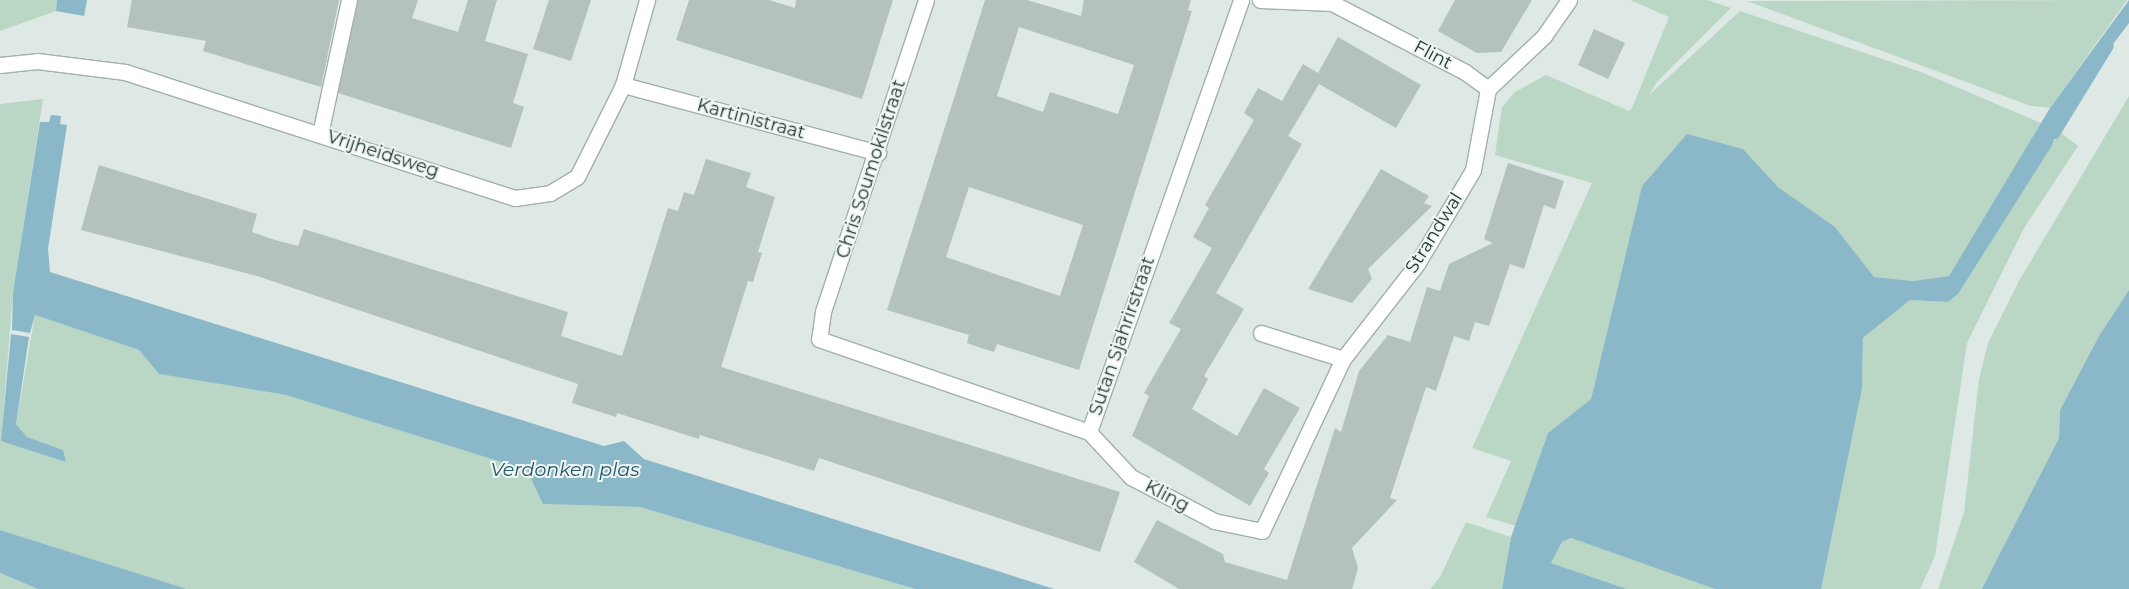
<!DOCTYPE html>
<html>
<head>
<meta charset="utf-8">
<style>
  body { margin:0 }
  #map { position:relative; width:2129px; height:589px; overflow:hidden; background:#dee8e5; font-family:Montserrat,sans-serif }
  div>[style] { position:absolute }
  .green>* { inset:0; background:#b9d7c4 }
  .water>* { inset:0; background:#8bb8c8 }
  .stream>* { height:10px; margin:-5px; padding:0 5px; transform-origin:5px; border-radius:5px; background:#8bb8c8 }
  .building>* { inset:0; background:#b4c2be }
  .roads { filter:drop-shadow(1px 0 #a2afac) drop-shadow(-1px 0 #a2afac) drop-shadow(0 1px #a2afac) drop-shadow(0 -1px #a2afac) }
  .street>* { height:15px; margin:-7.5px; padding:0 7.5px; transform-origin:7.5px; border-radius:7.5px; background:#fff }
  .secondary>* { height:15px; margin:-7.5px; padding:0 7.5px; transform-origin:7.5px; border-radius:7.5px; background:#fff }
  span { translate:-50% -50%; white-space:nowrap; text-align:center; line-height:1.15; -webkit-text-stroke:4px #eef5f2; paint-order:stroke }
  .street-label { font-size:18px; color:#213632 }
  .water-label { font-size:19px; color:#23576a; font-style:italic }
</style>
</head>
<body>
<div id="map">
  <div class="green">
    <div style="clip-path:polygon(0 0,57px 0,56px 11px,0 31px)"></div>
    <div style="clip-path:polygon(1630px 0,1707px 0,1731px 8px,1657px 82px,1649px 95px,1740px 11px,1921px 72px,2041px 123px,1949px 276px,1913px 281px,1873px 277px,1835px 227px,1778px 187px,1743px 149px,1724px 144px,1642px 186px,1591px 399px,1548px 433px,1516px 526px,1486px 517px,1511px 461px,1472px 448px,1592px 183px,1495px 155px,1502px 107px,1515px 92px,1546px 75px,1629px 111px,1632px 108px,1669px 17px)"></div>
    <div style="clip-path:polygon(2127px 0,2050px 108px,2031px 106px,1747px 1px)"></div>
    <div style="clip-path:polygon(2129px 96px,2129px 290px,2099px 336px,2060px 410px,2059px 438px,1983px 589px,1938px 589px,1964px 513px,1979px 379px,1988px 343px,2019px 281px)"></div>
    <div style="clip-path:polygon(43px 99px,13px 292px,1px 441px,63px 450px,27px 437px,16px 424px,35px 315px,139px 350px,159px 374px,286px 395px,527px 470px,544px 504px,640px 507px,915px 589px,187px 589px,0 530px,0 104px)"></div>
    <div style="clip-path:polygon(2060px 132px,2078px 146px,2024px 228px,1967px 343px,1935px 556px,1920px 589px,1821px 589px,1862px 389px,1863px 338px,1910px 300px,1948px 302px)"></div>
    <div style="clip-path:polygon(1466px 522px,1511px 537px,1502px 589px,1430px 589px,1440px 577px)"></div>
    <div style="clip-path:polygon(1571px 538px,1660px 569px,1715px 589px,1627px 589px,1551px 563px,1562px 542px)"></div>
    <div style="clip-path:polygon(0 573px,38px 589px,0 589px)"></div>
  </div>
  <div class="water">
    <div style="clip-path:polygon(57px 0,87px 0,84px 16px,56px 11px)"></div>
    <div style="clip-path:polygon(2129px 0,2129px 23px,2072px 98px,2051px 147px,1958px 294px,1948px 302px,1910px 300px,1863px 338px,1862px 389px,1821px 589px,1715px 589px,1571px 538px,1562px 542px,1551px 563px,1627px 589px,1502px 589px,1511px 537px,1548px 433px,1591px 399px,1642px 186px,1687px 134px,1743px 149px,1778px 187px,1835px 227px,1874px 277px,1913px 281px,1949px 276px,2050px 108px)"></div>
    <div style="clip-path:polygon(51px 115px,61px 116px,60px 124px,67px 125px,48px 249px,50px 272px,604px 446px,624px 441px,644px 459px,1054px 589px,915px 589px,640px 507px,543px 504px,527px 470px,286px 395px,159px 374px,139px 350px,35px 315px,30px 333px,12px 330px,13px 292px,40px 122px,49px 122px)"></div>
    <div style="clip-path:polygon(2129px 290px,2129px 589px,1982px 589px,2059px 438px,2060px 410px,2099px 336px)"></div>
    <div style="clip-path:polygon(11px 334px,29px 337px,16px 424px,27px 437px,63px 450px,66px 462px,1px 441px)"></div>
    <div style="clip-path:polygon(0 530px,187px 589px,38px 589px,0 573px)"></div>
  </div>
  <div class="stream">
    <div style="left:2055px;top:134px;width:103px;rotate:-58.5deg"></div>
  </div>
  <div class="building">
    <div style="clip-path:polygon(132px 0,339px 0,321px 87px,203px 51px,206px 41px,127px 27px)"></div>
    <div style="clip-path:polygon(358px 0,418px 0,412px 18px,458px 32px,468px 0,497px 0,485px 41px,528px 54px,513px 103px,524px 107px,511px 148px,338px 93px)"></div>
    <div style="clip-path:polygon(549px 0,591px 0,571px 61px,533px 49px)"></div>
    <div style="clip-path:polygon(689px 0,769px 0,795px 8px,796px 0,893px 0,862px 99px,676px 40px)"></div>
    <div style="clip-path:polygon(evenodd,985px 0,1027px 0,1081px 16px,1084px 0,1191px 0,1188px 10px,1192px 11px,1079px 370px,997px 344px,994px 352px,978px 347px,967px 343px,969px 335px,887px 310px,985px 0,1019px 27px,1134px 65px,1118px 114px,1050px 92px,1043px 112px,997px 96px,1019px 27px,985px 0,969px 187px,1083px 225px,1060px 296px,946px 257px,969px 187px)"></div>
    <div style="clip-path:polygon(1455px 0,1532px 0,1501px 52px,1477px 53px,1438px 31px)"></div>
    <div style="clip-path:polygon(1594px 29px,1625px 43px,1608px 79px,1578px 65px)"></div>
    <div style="clip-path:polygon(1338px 37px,1421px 85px,1396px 128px,1319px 84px,1288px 136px,1302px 144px,1216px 293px,1244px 309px,1204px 376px,1208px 379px,1192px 409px,1237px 436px,1264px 388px,1300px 408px,1264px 469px,1269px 473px,1250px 506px,1132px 436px,1149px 396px,1144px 393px,1181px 329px,1169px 323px,1212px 248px,1193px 237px,1209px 208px,1205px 205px,1254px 120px,1244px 113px,1258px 88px,1282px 101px,1303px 64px,1318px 73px)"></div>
    <div style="clip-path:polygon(706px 159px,751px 173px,746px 187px,775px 197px,758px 252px,762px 253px,753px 282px,748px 281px,721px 367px,1120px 492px,1100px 552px,819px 458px,814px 471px,700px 435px,699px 439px,617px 413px,616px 417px,572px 403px,578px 384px,257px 276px,81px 230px,99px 165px,257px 214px,252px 232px,275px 240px,298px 246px,304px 229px,568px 312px,561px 336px,622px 356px,668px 208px,678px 211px,684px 192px,694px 195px)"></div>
    <div style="clip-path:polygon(1508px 163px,1564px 181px,1555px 209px,1544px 205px,1524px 269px,1510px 264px,1489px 326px,1475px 322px,1469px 341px,1454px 336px,1436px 391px,1426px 387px,1390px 498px,1397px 500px,1352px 548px,1358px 568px,1352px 589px,1179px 589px,1134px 562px,1157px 520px,1223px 554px,1225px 562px,1287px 580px,1335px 428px,1341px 432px,1359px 371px,1388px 335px,1410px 342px,1427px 287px,1440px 291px,1449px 264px,1493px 243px,1484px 239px)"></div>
    <div style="clip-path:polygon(1381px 169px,1429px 196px,1424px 203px,1432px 206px,1368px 269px,1372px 279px,1352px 303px,1308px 289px)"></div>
  </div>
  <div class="roads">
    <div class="street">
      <div style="left:926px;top:0;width:329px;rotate:108.3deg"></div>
      <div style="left:823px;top:312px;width:27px;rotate:98deg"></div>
      <div style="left:819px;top:339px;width:286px;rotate:19deg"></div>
      <div style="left:1089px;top:432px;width:458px;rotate:-70.6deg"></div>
      <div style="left:1260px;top:0;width:72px;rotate:2.4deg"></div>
      <div style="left:1332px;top:3px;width:150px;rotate:27.4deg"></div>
      <div style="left:1465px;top:72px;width:29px;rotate:36deg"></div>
      <div style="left:623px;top:85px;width:264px;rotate:14.9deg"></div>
      <div style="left:1488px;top:89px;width:77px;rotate:-43.4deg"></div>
      <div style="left:1544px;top:36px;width:44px;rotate:-55.2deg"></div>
      <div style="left:320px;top:134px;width:137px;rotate:-77.8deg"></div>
      <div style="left:1261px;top:333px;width:86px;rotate:17.6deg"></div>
      <div style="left:1089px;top:432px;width:62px;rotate:47deg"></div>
      <div style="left:1131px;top:477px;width:94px;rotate:27.9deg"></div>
      <div style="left:1214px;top:521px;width:49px;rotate:11.8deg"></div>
      <div style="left:1262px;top:531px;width:190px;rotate:-64.8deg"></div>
      <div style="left:1343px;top:359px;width:120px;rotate:-52.1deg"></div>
      <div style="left:1417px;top:264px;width:109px;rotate:-59.2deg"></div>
      <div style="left:1473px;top:170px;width:82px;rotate:-79.5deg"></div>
    </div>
    <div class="secondary">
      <div style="left:0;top:65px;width:37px;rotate:-6deg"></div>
      <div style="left:37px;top:61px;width:89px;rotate:7.1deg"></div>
      <div style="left:125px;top:72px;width:410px;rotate:17.9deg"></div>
      <div style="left:515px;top:198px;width:35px;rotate:-8deg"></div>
      <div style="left:550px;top:193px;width:31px;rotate:-31deg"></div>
      <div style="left:577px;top:177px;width:103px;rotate:-63.4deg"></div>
      <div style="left:623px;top:85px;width:88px;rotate:-74.2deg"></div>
    </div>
  </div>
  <div class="street-label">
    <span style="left:1433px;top:55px;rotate:28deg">Flint</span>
    <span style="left:751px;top:119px;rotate:15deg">Kartinistraat</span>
    <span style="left:383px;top:154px;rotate:18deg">Vrijheidsweg</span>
    <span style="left:871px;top:169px;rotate:-72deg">Chris Soumokilstraat</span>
    <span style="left:1434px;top:233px;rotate:-58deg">Strandwal</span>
    <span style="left:1122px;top:336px;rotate:-71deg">Sutan Sjahrirstraat</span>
    <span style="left:1167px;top:496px;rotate:28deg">Kling</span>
  </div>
  <div class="water-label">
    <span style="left:565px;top:470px">Verdonken plas</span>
  </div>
</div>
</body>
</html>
